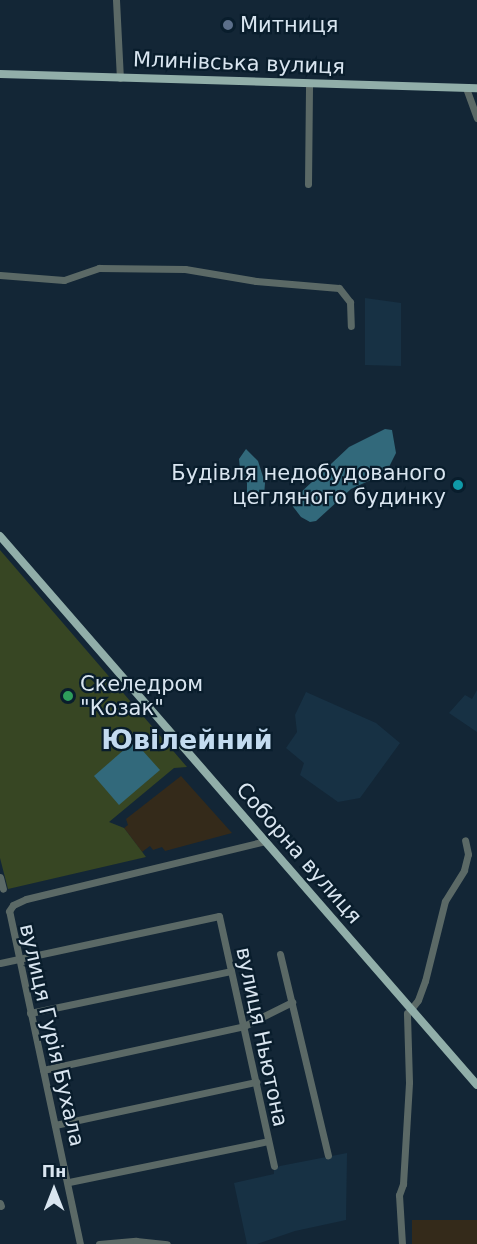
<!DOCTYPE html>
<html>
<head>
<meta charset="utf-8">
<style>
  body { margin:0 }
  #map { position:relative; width:477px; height:1244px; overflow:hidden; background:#132636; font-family:"DejaVu Sans",sans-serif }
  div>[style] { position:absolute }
  .built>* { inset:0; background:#173144 }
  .education>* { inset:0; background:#342a1a }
  .green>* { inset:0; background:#374623 }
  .water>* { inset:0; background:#32697b }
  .minor>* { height:7px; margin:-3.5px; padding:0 3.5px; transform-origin:3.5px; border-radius:3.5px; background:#5b6966 }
  .major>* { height:8px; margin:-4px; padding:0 4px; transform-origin:4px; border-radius:4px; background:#91aea9 }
  .dots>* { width:16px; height:16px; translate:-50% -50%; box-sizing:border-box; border:3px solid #091d2c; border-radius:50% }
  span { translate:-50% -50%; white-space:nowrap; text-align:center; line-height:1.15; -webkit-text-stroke:4.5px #091d2c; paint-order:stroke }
  .poi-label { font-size:21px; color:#d9e5f0 }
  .left { translate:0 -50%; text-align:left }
  .right { translate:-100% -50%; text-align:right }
  .street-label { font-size:21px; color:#d9e5f0 }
  .district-label { font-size:27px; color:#c3dbf0; font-weight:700 }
  .north { position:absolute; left:24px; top:1160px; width:60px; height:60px; -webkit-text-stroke:4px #091d2c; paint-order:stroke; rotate:0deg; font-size:16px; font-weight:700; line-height:24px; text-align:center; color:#d9e5f0 }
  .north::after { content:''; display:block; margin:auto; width:21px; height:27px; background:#d9e5f0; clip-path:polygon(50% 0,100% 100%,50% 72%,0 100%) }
</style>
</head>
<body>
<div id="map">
  <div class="built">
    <div style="clip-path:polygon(365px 298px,401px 303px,401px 366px,365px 365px)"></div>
    <div style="clip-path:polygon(477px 690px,477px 732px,449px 713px,465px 695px,472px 699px)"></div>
    <div style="clip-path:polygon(306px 692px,376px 723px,400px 743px,360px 798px,338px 802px,300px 775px,304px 763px,286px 748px,297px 732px,295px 715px)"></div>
    <div style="clip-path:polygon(347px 1153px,346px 1220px,295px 1231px,257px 1244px,247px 1244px,234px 1183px,274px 1174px,274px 1169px,280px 1166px)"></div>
  </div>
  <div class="education">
    <div style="clip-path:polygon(181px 776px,232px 833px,165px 851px,162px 847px,153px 850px,150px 846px,142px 852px,124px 828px,128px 825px,126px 819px)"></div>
    <div style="clip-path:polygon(477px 1220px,477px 1244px,412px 1244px,412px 1220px)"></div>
  </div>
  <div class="green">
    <div style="clip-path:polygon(0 550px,187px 767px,174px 768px,109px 822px,124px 828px,146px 857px,8px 889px,0 858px)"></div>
  </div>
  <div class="water">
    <div style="clip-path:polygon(385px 429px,392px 430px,396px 453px,386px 473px,351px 489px,316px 521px,310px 522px,301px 517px,291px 504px,297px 496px,349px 447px)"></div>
    <div style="clip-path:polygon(246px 449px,258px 461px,265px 483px,264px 496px,256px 500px,247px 495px,247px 483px,240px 469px,239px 459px)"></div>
    <div style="clip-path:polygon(134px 741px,160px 770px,119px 805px,94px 776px)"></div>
  </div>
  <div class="minor">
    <div style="left:116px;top:0;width:78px;rotate:87.1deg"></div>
    <div style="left:466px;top:88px;width:32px;rotate:70deg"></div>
    <div style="left:308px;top:184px;width:101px;rotate:-89.4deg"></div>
    <div style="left:0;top:275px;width:64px;rotate:4.5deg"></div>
    <div style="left:64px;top:280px;width:37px;rotate:-19deg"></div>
    <div style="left:99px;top:268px;width:86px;rotate:0.7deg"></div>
    <div style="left:185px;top:269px;width:72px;rotate:9.6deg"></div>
    <div style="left:256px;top:281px;width:83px;rotate:4.8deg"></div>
    <div style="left:339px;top:288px;width:18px;rotate:52deg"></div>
    <div style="left:350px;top:302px;width:24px;rotate:88deg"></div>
    <div style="left:0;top:877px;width:12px;rotate:76deg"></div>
    <div style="left:280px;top:954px;width:207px;rotate:76.6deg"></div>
    <div style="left:0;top:963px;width:224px;rotate:-12.1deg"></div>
    <div style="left:219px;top:916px;width:256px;rotate:77.6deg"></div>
    <div style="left:411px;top:1009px;width:11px;rotate:-52deg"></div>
    <div style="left:418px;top:1000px;width:20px;rotate:-70deg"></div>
    <div style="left:425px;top:981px;width:82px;rotate:-76deg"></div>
    <div style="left:445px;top:901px;width:36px;rotate:-58deg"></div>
    <div style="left:464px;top:870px;width:16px;rotate:-76deg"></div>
    <div style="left:468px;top:854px;width:14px;rotate:-102deg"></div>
    <div style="left:30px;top:1013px;width:205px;rotate:-11.8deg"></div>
    <div style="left:43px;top:1070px;width:206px;rotate:-12.3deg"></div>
    <div style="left:244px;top:1026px;width:54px;rotate:-26.6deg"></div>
    <div style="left:55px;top:1125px;width:206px;rotate:-12.1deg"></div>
    <div style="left:69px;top:1182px;width:203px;rotate:-11.6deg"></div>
    <div style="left:0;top:1203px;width:3px;rotate:72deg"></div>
    <div style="left:80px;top:1244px;width:340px;rotate:-102deg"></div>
    <div style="left:9px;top:911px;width:7px;rotate:-56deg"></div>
    <div style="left:13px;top:905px;width:14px;rotate:-25deg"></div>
    <div style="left:26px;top:899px;width:246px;rotate:-13.6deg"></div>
    <div style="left:99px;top:1244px;width:37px;rotate:-5deg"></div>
    <div style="left:136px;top:1241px;width:31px;rotate:6deg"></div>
    <div style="left:402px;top:1244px;width:49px;rotate:-93.5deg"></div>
    <div style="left:399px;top:1195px;width:12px;rotate:-70deg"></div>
    <div style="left:403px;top:1184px;width:102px;rotate:-86.6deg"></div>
    <div style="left:409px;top:1082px;width:69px;rotate:-91.7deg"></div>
  </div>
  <div class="major">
    <div style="left:0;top:74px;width:477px;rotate:1.7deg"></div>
    <div style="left:0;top:536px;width:727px;rotate:49.01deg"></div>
  </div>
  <div class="dots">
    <div style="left:228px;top:25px;background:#5c6f8a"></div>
    <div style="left:458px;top:485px;background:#0f9aa8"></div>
    <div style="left:68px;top:696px;background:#2e9e5b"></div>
  </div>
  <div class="poi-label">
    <span class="left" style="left:240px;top:25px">Митниця</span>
    <span class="right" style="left:446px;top:485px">Будівля недобудованого<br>цегляного будинку</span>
    <span class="left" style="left:80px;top:696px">Скеледром<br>"Козак"</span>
  </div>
  <div class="street-label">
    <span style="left:239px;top:63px;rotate:2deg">Млинівська вулиця</span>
    <span style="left:299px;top:853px;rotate:49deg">Соборна вулиця</span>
    <span style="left:52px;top:1035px;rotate:77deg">вулиця Гурія Бухала</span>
    <span style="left:262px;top:1037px;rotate:78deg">вулиця Ньютона</span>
  </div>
  <div class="district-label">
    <span style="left:187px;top:740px">Ювілейний</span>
  </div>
  <div class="north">Пн</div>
</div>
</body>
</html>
